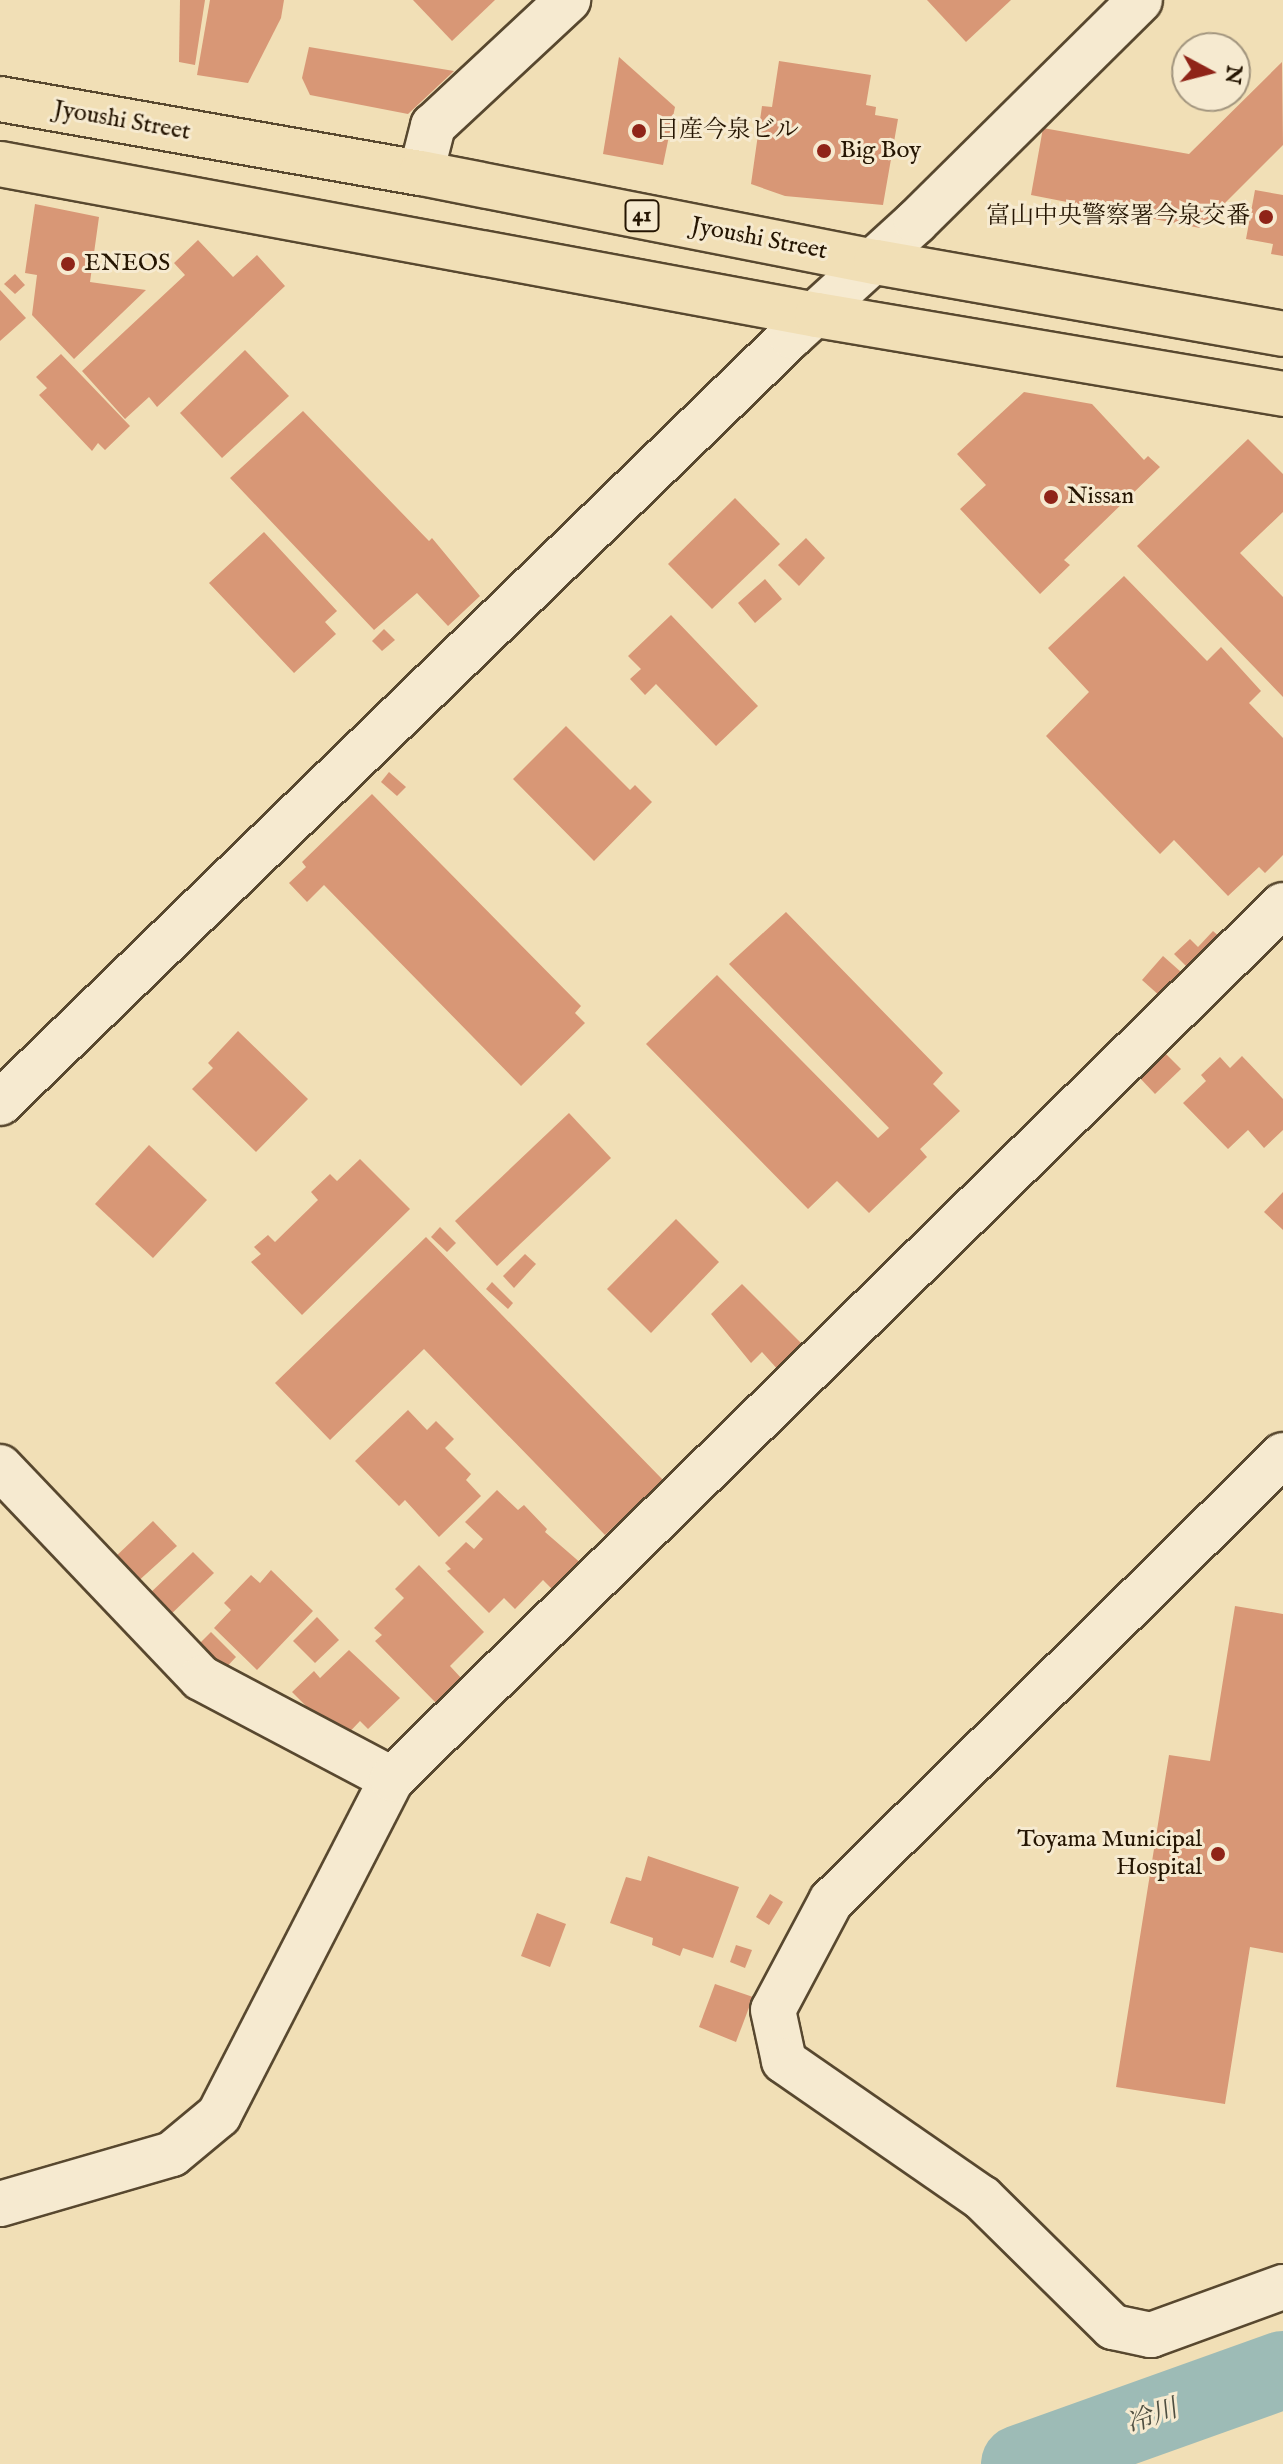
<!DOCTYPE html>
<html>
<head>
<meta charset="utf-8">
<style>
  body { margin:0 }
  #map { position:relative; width:1283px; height:2464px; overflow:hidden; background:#f1dfb6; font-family:"IM FELL English","Noto Serif JP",serif }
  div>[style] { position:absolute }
  .river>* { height:78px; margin:-39px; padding:0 39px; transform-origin:39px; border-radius:39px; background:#9dbbb6 }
  .building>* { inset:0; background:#d89776 }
  .roads { filter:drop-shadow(2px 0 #58482f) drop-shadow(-2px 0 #58482f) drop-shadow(0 2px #58482f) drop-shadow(0 -2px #58482f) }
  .minor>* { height:44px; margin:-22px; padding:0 22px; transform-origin:22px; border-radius:22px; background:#f6ead0 }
  .highway>* { height:44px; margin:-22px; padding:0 22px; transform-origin:22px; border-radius:22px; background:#f1dfb6 }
  .dots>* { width:22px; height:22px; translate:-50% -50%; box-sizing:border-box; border:4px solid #f6ead0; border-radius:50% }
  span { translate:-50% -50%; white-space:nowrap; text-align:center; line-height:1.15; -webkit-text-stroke:6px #f6ead0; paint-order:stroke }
  .shield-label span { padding:2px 6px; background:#f6ead0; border:2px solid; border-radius:6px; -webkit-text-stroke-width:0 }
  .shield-label { font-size:22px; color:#251502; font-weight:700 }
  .street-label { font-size:24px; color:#251502 }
  .poi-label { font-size:24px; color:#251502 }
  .left { translate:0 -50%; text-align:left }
  .right { translate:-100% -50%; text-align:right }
  .water-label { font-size:26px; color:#4f4f41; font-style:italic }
  .north { position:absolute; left:1171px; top:32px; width:80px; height:80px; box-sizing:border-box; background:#f6ead0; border:2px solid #a2957e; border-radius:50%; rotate:97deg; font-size:22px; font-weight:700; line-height:32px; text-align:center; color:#251502 }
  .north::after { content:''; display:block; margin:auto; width:28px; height:36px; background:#8f2418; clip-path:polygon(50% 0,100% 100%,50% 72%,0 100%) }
</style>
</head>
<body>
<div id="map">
  <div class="river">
    <div style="left:1020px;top:2464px;width:279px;rotate:-19.7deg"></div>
  </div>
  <div class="building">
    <div style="clip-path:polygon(180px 0,205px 0,195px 65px,179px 62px)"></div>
    <div style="clip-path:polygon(210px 0,284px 0,281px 18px,248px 83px,197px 75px)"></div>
    <div style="clip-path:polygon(413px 0,495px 0,452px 41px)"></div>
    <div style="clip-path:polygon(927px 0,1011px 0,966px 42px)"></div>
    <div style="clip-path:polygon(309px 47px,454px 71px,408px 114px,310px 95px,302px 78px)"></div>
    <div style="clip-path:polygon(619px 57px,675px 107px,663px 165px,603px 154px)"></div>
    <div style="clip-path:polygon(779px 61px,871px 75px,866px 105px,876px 107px,875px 115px,898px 119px,883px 205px,785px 196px,751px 184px,762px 106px,772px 107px)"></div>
    <div style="clip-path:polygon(1282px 62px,1283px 145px,1200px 228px,1031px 195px,1043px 128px,1189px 154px)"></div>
    <div style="clip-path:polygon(1255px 190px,1283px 195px,1283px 256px,1271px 254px,1273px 244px,1246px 239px)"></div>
    <div style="clip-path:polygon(35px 204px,99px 217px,90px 282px,146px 290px,74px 359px,32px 315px,37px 275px,25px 273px)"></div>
    <div style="clip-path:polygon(198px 240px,233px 277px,257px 255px,285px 286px,157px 407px,149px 397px,125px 419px,82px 371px,185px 275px,174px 263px)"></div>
    <div style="clip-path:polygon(15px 274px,25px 285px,15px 294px,4px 284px)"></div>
    <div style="clip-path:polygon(0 290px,26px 318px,0 341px)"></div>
    <div style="clip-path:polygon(245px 350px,289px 396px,222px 458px,180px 413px)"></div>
    <div style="clip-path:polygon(61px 354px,130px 426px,105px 450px,98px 443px,92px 451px,39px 395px,47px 388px,36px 377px)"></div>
    <div style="clip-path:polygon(1024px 392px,1092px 404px,1144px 460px,1148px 456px,1160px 467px,1064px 560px,1070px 565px,1040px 594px,960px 509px,986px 485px,957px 454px)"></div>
    <div style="clip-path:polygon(303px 411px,429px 541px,432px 538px,480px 596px,448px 626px,417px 593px,374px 630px,230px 478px)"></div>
    <div style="clip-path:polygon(1248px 439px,1283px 474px,1283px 512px,1240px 553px,1283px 597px,1283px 697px,1137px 546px)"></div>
    <div style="clip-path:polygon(735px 498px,780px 544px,712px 609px,668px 564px)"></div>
    <div style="clip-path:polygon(264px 532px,337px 611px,325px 622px,336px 634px,294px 673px,209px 583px)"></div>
    <div style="clip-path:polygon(806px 538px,825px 558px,799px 586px,778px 565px)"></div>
    <div style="clip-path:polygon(1124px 576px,1207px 661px,1221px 647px,1261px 691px,1249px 703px,1283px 738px,1283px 855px,1265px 873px,1259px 867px,1228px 896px,1174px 840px,1160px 854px,1046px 736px,1089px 692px,1048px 648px)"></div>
    <div style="clip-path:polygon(765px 579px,782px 599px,755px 623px,738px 603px)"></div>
    <div style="clip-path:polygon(671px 615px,758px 706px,716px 746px,656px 684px,645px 695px,630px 679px,641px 669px,628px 656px)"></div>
    <div style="clip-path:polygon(384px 629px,395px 640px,382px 651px,372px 641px)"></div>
    <div style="clip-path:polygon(566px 726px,630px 790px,635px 785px,652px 802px,594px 861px,513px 779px)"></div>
    <div style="clip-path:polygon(389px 772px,406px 787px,397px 796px,381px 782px)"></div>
    <div style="clip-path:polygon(372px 794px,581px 1006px,575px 1013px,585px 1023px,521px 1086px,324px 885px,307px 902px,289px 883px,306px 867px,302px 862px)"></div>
    <div style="clip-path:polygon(786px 912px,943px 1073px,933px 1084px,960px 1111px,920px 1149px,927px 1157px,869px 1213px,837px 1181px,808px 1209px,646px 1044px,717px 975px,878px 1138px,889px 1128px,729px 964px)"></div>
    <div style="clip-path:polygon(1213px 931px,1222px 939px,1190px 970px,1174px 954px,1190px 939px,1198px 947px)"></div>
    <div style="clip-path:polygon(1163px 956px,1181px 972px,1161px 997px,1142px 980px)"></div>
    <div style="clip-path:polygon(238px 1031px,308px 1099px,256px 1152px,192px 1089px,213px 1068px,208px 1063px)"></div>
    <div style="clip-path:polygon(1164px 1052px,1181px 1069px,1155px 1094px,1139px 1077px)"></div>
    <div style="clip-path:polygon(1242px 1056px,1283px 1099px,1283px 1130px,1264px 1148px,1248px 1130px,1228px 1149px,1183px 1103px,1206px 1081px,1201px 1075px,1220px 1057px,1230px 1068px)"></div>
    <div style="clip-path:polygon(569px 1113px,611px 1158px,497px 1266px,455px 1221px)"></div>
    <div style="clip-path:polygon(149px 1145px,207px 1200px,153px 1258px,95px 1204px)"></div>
    <div style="clip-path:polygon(360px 1159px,410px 1209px,302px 1315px,251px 1262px,261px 1254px,254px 1247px,268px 1235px,275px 1242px,318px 1200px,311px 1192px,330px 1174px,337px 1181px)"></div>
    <div style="clip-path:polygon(1283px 1192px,1283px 1230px,1264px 1212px)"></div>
    <div style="clip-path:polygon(676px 1219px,719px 1262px,651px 1333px,607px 1289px)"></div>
    <div style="clip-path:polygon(440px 1227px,456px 1243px,447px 1252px,431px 1237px)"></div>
    <div style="clip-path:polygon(426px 1237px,663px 1480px,605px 1535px,424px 1349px,330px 1440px,275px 1383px)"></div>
    <div style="clip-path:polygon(525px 1254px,536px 1264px,514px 1288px,503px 1276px)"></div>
    <div style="clip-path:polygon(492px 1282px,513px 1303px,508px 1309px,486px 1289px)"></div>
    <div style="clip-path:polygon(742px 1284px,805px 1347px,780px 1372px,762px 1352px,751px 1363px,711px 1314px)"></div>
    <div style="clip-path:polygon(408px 1410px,427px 1430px,436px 1421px,454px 1439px,445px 1448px,471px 1474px,466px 1480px,481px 1496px,439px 1537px,405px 1500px,399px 1506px,355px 1461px)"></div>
    <div style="clip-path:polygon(497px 1490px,518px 1510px,524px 1505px,547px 1529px,545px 1532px,583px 1565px,555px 1592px,543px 1580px,515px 1609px,504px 1598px,489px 1613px,447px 1571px,451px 1569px,445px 1563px,466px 1542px,474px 1549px,483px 1539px,465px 1522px)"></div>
    <div style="clip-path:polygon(153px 1521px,177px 1546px,135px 1584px,112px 1560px)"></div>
    <div style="clip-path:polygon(193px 1552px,214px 1573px,166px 1619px,146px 1597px)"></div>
    <div style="clip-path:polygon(419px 1565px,484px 1632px,450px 1666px,462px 1679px,437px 1704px,375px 1641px,382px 1635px,374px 1628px,404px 1598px,395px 1589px)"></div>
    <div style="clip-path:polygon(271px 1570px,313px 1611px,257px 1670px,214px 1628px,231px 1610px,224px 1603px,251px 1575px,260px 1583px)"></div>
    <div style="clip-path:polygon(1235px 1606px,1283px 1614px,1283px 1953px,1250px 1947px,1225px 2104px,1116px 2087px,1169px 1755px,1210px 1761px)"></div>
    <div style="clip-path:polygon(317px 1617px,339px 1640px,315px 1663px,293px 1641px)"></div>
    <div style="clip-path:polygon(211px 1632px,236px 1657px,222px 1672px,196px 1647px)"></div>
    <div style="clip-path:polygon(349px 1650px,400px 1698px,368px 1729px,360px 1721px,341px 1741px,292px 1692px,314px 1671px,320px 1678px)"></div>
    <div style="clip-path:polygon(648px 1856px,739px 1887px,713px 1958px,683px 1948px,680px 1956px,652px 1945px,653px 1938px,610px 1923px,626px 1877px,641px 1881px)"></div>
    <div style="clip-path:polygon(770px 1894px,783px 1902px,769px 1925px,756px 1917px)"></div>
    <div style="clip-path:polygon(537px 1913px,566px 1924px,550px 1967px,521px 1956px)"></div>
    <div style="clip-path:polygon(736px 1945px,752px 1950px,745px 1968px,730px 1962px)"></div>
    <div style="clip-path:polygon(715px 1984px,753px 1997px,736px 2042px,699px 2027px)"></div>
  </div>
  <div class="roads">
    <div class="minor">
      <div style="left:421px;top:173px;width:49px;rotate:-75.7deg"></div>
      <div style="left:433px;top:126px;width:185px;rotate:-43deg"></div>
      <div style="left:0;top:1103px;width:1102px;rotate:-44.12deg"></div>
      <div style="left:791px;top:336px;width:169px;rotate:-42.4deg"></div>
      <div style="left:916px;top:222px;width:315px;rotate:-44.7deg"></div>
      <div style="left:1283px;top:1455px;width:635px;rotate:135.38deg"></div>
      <div style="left:831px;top:1901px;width:123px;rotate:118deg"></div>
      <div style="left:773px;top:2010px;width:52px;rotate:77.8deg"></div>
      <div style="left:784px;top:2061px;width:241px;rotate:34.7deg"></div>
      <div style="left:982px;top:2198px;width:184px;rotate:44.6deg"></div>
      <div style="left:1113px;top:2327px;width:39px;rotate:12deg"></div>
      <div style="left:1151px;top:2335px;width:140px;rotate:-20deg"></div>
      <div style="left:0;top:1467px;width:291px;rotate:46.4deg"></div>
      <div style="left:201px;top:1678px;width:216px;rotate:27.9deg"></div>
      <div style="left:0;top:2204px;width:179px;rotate:-16.2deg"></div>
      <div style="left:172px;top:2154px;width:61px;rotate:-39.7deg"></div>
      <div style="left:219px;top:2115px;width:378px;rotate:-62.8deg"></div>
      <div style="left:392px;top:1779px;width:1248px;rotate:-44.45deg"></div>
    </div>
    <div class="highway">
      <div style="left:0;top:99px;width:427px;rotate:10deg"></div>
      <div style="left:421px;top:173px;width:464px;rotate:11.1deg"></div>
      <div style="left:876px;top:262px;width:413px;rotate:10deg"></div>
      <div style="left:0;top:164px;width:831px;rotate:10.47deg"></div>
      <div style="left:817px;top:315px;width:473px;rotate:9.6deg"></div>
    </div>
  </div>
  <div class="dots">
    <div style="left:639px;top:131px;background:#8f2418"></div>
    <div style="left:824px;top:151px;background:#8f2418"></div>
    <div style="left:1266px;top:217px;background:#8f2418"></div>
    <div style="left:68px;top:264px;background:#8f2418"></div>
    <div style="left:1051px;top:497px;background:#8f2418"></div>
    <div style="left:1218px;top:1854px;background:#8f2418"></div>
  </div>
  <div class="shield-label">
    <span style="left:642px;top:216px">41</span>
  </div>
  <div class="street-label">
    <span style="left:122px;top:121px;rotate:10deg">Jyoushi Street</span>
    <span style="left:759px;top:239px;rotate:11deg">Jyoushi Street</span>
  </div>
  <div class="poi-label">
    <span class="left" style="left:655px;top:131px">日産今泉ビル</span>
    <span class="left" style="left:840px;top:151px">Big Boy</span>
    <span class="right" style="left:1250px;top:217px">富山中央警察署今泉交番</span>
    <span class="left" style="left:84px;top:264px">ENEOS</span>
    <span class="left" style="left:1067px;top:497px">Nissan</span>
    <span class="right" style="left:1202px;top:1854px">Toyama Municipal<br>Hospital</span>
  </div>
  <div class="water-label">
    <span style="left:1152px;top:2417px;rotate:-20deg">冷川</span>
  </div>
  <div class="north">N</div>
</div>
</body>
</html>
